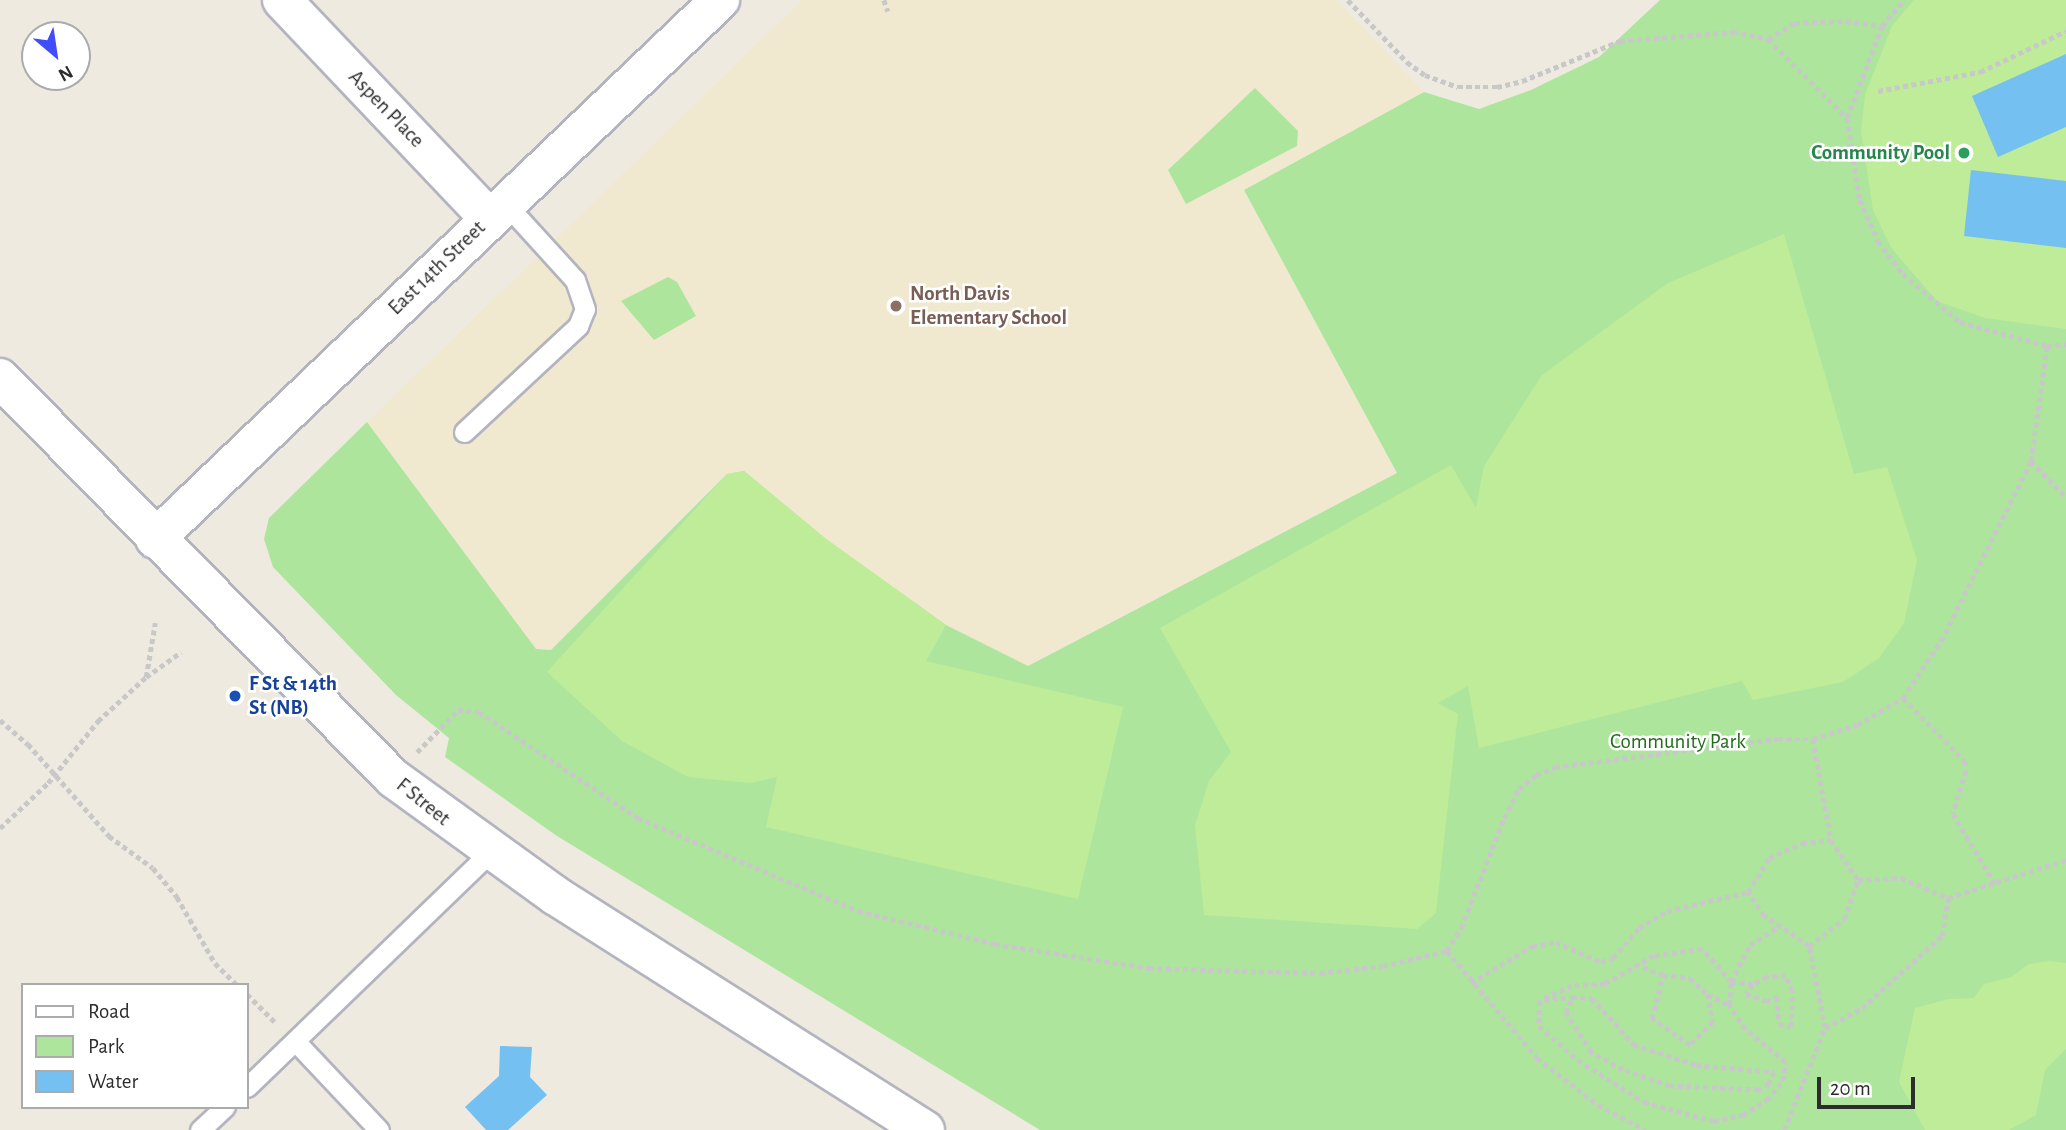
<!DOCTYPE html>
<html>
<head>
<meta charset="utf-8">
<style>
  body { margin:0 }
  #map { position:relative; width:2066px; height:1130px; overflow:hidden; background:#eeeae0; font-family:"Alegreya Sans",sans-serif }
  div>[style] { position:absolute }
  .education>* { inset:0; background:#f0e9d0 }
  .green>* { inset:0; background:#ade59d }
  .pitch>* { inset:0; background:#bfec99 }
  .water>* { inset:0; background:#74c0f0 }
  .path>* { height:4.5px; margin-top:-2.25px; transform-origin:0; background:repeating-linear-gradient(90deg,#c8c8c8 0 5px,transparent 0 8.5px) }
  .roads { filter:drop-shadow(2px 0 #b3b4c0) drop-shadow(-2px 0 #b3b4c0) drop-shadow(0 2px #b3b4c0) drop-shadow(0 -2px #b3b4c0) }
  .lane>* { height:19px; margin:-9.5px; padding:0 9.5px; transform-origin:9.5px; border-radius:9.5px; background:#fff }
  .street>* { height:38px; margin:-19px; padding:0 19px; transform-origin:19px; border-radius:19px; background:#fff }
  .secondary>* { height:38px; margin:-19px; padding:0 19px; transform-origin:19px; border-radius:19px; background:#fff }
  .dots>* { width:19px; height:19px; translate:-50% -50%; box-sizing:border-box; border:4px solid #fff; border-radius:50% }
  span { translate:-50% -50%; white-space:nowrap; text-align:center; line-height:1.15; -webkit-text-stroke:5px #fff; paint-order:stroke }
  .street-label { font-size:21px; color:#2d2d2d }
  .leisure-label { font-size:21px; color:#27864d; font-weight:700 }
  .right { translate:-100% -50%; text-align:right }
  .education-label { font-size:21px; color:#785e54; font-weight:700 }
  .left { translate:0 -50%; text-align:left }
  .transit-label { font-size:21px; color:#164399; font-weight:700 }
  .park-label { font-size:21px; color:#226d1b }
  .legend { position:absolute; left:21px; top:983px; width:228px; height:126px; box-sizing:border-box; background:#fff; border:2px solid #ababab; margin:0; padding:9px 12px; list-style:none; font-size:21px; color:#2d2d2d }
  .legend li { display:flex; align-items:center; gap:14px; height:35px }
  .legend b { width:35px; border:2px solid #ababab }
  .north { position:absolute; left:21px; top:21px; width:70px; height:70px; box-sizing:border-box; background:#fff; border:2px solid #ababab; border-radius:50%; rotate:151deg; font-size:19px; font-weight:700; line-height:28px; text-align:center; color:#2d2d2d }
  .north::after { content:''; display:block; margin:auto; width:24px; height:32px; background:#414dfb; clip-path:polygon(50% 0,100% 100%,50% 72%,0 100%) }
  .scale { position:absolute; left:1817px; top:1077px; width:98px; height:32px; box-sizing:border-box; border:4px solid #2d2d2d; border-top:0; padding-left:9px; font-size:21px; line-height:24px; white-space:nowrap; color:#2d2d2d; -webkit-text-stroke:5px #fff; paint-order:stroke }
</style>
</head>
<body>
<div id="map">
  <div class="education">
    <div style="clip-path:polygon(802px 0,1337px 0,1424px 92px,1244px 190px,1397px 473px,1027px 666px,946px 625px,826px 539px,744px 471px,726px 474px,551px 650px,536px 649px,367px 422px)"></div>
  </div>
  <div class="green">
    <div style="clip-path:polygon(1660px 0,2066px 0,2066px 1130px,1040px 1130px,557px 836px,445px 757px,449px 738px,396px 695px,273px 567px,264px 539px,269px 518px,367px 422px,536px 649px,551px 650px,727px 474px,744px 471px,826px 539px,946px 625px,1028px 666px,1397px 473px,1244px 190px,1424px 92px,1479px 109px,1531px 90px,1599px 57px)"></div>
    <div style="clip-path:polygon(1255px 88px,1298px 131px,1297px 146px,1186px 204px,1168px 170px)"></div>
    <div style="clip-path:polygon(668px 277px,677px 282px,696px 316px,654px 340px,621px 301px)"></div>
  </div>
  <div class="pitch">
    <div style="clip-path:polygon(1914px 0,2066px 0,2066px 329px,1985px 318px,1937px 301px,1892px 249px,1873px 210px,1861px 131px,1865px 95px,1892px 26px)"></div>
    <div style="clip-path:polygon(1784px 234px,1854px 474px,1887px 467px,1917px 560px,1904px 623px,1879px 658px,1843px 682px,1753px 700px,1742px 681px,1479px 748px,1468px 686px,1438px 703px,1458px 714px,1436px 913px,1417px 929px,1204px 915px,1195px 825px,1209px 781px,1231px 752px,1160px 628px,1451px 465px,1476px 508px,1484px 466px,1542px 375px,1668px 283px)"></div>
    <div style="clip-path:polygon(744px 471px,826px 539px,946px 625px,926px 661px,1123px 707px,1078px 899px,766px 827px,777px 777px,750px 783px,688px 777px,622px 741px,547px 672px,727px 474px)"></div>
    <div style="clip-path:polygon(2050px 961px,2066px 963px,2066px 1049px,2045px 1070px,2036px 1115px,2009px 1130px,1925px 1130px,1899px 1082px,1915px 1008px,1949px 999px,1974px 998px,1984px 984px,2011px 977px,2029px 964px)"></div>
  </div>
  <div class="water">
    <div style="clip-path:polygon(2066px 54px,2066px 127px,1998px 157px,1972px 96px)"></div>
    <div style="clip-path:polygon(1971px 170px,2066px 181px,2066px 248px,1964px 236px)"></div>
    <div style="clip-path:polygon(500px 1046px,532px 1047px,530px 1077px,547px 1095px,508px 1130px,486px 1130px,465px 1107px,499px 1076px)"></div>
  </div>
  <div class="path">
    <div style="left:884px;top:0;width:12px;rotate:70deg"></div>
    <div style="left:1348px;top:0;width:86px;rotate:46.4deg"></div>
    <div style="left:1407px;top:62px;width:22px;rotate:36deg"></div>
    <div style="left:1425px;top:75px;width:35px;rotate:20deg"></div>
    <div style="left:1458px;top:87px;width:39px"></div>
    <div style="left:1497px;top:87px;width:26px;rotate:-13deg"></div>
    <div style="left:1522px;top:81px;width:106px;rotate:-22.2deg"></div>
    <div style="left:1620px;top:41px;width:113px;rotate:-4.6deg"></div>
    <div style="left:1733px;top:32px;width:36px;rotate:11deg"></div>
    <div style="left:1768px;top:39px;width:112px;rotate:45deg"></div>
    <div style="left:1847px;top:118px;width:98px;rotate:-69.2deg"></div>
    <div style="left:1882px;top:26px;width:34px;rotate:-50deg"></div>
    <div style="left:1768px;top:39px;width:31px;rotate:-31deg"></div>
    <div style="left:1795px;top:23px;width:51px;rotate:-2.2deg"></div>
    <div style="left:1846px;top:21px;width:36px;rotate:8deg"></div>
    <div style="left:1878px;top:91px;width:104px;rotate:-10.6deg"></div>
    <div style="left:1980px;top:72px;width:95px;rotate:-25.5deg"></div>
    <div style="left:1847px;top:118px;width:83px;rotate:81deg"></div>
    <div style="left:1860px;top:200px;width:45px;rotate:66.3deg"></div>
    <div style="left:1878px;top:241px;width:41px;rotate:52.9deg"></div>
    <div style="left:1903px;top:274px;width:75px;rotate:40.1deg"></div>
    <div style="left:1960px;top:322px;width:90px;rotate:15.4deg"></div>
    <div style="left:2031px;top:461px;width:50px;rotate:45.8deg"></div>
    <div style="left:146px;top:677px;width:55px;rotate:-80.5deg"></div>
    <div style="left:1903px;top:698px;width:88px;rotate:45.5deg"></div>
    <div style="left:1965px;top:761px;width:10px;rotate:84deg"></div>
    <div style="left:1966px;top:771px;width:45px;rotate:106.8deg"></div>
    <div style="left:1953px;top:814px;width:83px;rotate:58.8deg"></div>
    <div style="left:0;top:720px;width:37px;rotate:41deg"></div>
    <div style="left:28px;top:744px;width:123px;rotate:48.6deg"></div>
    <div style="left:109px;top:836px;width:54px;rotate:36deg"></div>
    <div style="left:153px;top:868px;width:38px;rotate:50deg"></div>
    <div style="left:177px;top:897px;width:76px;rotate:60.1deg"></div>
    <div style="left:215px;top:963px;width:31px;rotate:45deg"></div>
    <div style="left:1813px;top:739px;width:103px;rotate:79.9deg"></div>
    <div style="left:1831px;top:840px;width:48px;rotate:56deg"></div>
    <div style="left:417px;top:752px;width:59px;rotate:-45.7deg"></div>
    <div style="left:458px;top:710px;width:21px;rotate:5deg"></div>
    <div style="left:479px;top:712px;width:191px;rotate:33.7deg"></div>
    <div style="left:638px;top:818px;width:239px;rotate:22.9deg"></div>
    <div style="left:858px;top:911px;width:141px;rotate:13.5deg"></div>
    <div style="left:995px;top:944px;width:156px;rotate:8.9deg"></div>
    <div style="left:1149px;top:968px;width:171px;rotate:1.7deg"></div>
    <div style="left:1320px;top:973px;width:63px;rotate:-6.3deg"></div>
    <div style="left:1383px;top:966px;width:66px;rotate:-13.2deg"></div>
    <div style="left:1447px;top:951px;width:140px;rotate:49.9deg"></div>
    <div style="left:1537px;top:1058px;width:77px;rotate:37.6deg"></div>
    <div style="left:1598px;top:1105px;width:54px;rotate:27.5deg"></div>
    <div style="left:0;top:828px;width:66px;rotate:-43.2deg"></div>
    <div style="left:48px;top:783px;width:80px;rotate:-51.1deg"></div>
    <div style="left:98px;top:721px;width:65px;rotate:-42.5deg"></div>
    <div style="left:146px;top:677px;width:43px;rotate:-35.5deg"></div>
    <div style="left:1858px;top:880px;width:43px;rotate:-2.7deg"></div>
    <div style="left:1901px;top:878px;width:51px;rotate:23.1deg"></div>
    <div style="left:1948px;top:898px;width:124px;rotate:-17.9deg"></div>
    <div style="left:1809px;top:946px;width:54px;rotate:-146.3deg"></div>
    <div style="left:1764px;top:916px;width:29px;rotate:-124deg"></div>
    <div style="left:1748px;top:892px;width:40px;rotate:-58deg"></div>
    <div style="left:1769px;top:858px;width:36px;rotate:-24deg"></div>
    <div style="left:1802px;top:843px;width:29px;rotate:-6deg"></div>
    <div style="left:1447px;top:951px;width:27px;rotate:-59deg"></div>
    <div style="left:1461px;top:928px;width:118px;rotate:-68.6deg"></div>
    <div style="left:1504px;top:818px;width:33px;rotate:-63deg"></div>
    <div style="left:1519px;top:789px;width:22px;rotate:-39deg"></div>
    <div style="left:1536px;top:775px;width:21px;rotate:-23deg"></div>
    <div style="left:1555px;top:767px;width:225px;rotate:-7.2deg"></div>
    <div style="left:1778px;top:739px;width:35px"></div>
    <div style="left:1813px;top:739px;width:46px;rotate:-17.7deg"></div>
    <div style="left:1857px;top:725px;width:53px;rotate:-30.4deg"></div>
    <div style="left:1903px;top:698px;width:69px;rotate:-56.3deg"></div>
    <div style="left:1941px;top:641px;width:201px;rotate:-63.4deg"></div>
    <div style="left:2031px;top:461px;width:116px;rotate:-82.1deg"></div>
    <div style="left:2047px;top:346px;width:19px;rotate:-6deg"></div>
    <div style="left:1635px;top:964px;width:30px;rotate:21deg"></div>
    <div style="left:1471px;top:983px;width:71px;rotate:-31.2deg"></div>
    <div style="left:1532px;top:946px;width:24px;rotate:-9deg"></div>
    <div style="left:1556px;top:942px;width:49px;rotate:24deg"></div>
    <div style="left:1601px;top:962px;width:13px;rotate:-18deg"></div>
    <div style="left:1613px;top:958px;width:40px;rotate:-49deg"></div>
    <div style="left:1639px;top:928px;width:33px;rotate:-31deg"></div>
    <div style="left:1667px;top:911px;width:83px;rotate:-13.2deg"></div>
    <div style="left:1753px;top:985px;width:11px;rotate:128deg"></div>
    <div style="left:1746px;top:994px;width:21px;rotate:19deg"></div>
    <div style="left:1766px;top:1001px;width:12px;rotate:-20deg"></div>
    <div style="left:1777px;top:997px;width:27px;rotate:86deg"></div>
    <div style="left:1779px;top:1024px;width:12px;rotate:14deg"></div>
    <div style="left:1791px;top:1027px;width:36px;rotate:-88deg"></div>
    <div style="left:1792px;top:991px;width:16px;rotate:-112deg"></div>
    <div style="left:1786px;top:976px;width:19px;rotate:177deg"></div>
    <div style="left:1767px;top:977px;width:16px;rotate:150deg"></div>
    <div style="left:1753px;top:985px;width:22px;rotate:-172deg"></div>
    <div style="left:1731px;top:982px;width:44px;rotate:-131.3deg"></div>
    <div style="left:1702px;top:949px;width:49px;rotate:171.7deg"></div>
    <div style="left:1654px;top:956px;width:56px;rotate:150.3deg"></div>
    <div style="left:1605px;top:984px;width:33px;rotate:177deg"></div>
    <div style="left:1572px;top:986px;width:35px;rotate:155deg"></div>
    <div style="left:1540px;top:1001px;width:25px;rotate:92deg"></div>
    <div style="left:1539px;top:1026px;width:52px;rotate:41.1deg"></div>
    <div style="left:1578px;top:1060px;width:78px;rotate:32.5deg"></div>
    <div style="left:1644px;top:1102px;width:73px;rotate:15.2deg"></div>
    <div style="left:1714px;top:1121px;width:30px;rotate:-12deg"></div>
    <div style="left:1743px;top:1115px;width:28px;rotate:-32deg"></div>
    <div style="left:1767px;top:1100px;width:25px;rotate:-50deg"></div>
    <div style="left:1783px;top:1081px;width:19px;rotate:-84deg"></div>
    <div style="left:1785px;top:1062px;width:52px;rotate:-140.5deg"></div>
    <div style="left:1745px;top:1029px;width:29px;rotate:-124deg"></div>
    <div style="left:1729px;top:1005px;width:23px;rotate:-85deg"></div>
    <div style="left:1731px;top:982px;width:42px;rotate:-62.8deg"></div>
    <div style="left:1750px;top:945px;width:35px;rotate:-33deg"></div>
    <div style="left:247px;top:994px;width:41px;rotate:45deg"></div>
    <div style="left:1708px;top:994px;width:28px;rotate:80deg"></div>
    <div style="left:1713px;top:1022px;width:33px;rotate:135deg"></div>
    <div style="left:1690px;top:1045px;width:46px;rotate:-145.6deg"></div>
    <div style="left:1652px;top:1019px;width:45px;rotate:-76deg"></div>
    <div style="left:1663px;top:975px;width:27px;rotate:6deg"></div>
    <div style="left:1690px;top:978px;width:24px;rotate:42deg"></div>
    <div style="left:1708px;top:994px;width:24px;rotate:28deg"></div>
    <div style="left:1544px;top:1000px;width:28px;rotate:-6deg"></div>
    <div style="left:1572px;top:997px;width:20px;rotate:3deg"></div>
    <div style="left:1592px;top:998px;width:63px;rotate:48.2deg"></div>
    <div style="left:1634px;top:1045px;width:65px;rotate:17.9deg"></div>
    <div style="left:1696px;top:1065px;width:78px;rotate:5.1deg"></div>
    <div style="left:1774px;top:1072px;width:13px;rotate:113deg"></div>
    <div style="left:1769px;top:1084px;width:12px;rotate:149deg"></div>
    <div style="left:1759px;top:1090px;width:89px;rotate:-177.4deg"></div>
    <div style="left:1670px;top:1086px;width:50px;rotate:-161.2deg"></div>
    <div style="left:1623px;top:1070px;width:37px;rotate:-151deg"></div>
    <div style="left:1591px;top:1052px;width:46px;rotate:-122.7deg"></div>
    <div style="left:1566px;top:1013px;width:17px;rotate:-69deg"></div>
    <div style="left:1825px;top:1028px;width:42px;rotate:-28.4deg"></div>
    <div style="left:1862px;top:1008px;width:108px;rotate:-42deg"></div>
    <div style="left:1942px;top:936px;width:38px;rotate:-81deg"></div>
    <div style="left:1784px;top:1130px;width:110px;rotate:-68.1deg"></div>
    <div style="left:1825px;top:1028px;width:84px;rotate:-101deg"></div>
    <div style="left:1809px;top:946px;width:44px;rotate:-37.6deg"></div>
    <div style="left:1844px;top:919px;width:41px;rotate:-70.3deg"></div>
  </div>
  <div class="roads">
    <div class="lane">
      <div style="left:464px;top:432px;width:156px;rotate:-42.9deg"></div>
      <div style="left:578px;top:326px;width:18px;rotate:-68deg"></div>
      <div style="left:585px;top:309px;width:31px;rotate:-109deg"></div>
      <div style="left:575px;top:280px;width:104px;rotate:-132.3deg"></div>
      <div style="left:296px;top:1042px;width:121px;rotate:46.7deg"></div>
      <div style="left:247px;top:1087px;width:338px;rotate:-44deg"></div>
      <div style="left:200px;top:1130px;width:34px;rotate:-43deg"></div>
    </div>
    <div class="street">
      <div style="left:282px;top:0;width:301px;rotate:46.5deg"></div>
    </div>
    <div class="secondary">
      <div style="left:0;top:378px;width:561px;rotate:45.51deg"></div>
      <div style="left:393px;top:778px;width:201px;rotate:35.9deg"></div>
      <div style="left:556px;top:896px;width:437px;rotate:32.4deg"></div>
      <div style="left:155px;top:539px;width:781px;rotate:-43.65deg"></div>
    </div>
  </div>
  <div class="dots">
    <div style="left:1964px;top:153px;background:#2e9e5b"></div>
    <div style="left:896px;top:306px;background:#8d6e63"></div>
    <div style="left:235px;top:696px;background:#1a4fb4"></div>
  </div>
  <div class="street-label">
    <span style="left:386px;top:109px;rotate:46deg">Aspen Place</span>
    <span style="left:437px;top:268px;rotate:-44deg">East 14th Street</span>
    <span style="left:423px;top:802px;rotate:39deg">F Street</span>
  </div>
  <div class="leisure-label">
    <span class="right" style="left:1950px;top:153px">Community Pool</span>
  </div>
  <div class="education-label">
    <span class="left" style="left:910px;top:306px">North Davis<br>Elementary School</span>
  </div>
  <div class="transit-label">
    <span class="left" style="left:249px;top:696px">F St &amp; 14th<br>St (NB)</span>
  </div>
  <div class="park-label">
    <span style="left:1678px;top:742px">Community Park</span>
  </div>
  <ul class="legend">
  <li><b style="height:9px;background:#fff"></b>Road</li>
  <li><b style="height:19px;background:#ade59d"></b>Park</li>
  <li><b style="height:19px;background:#74c0f0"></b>Water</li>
  </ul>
  <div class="north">N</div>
  <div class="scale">20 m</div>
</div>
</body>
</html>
